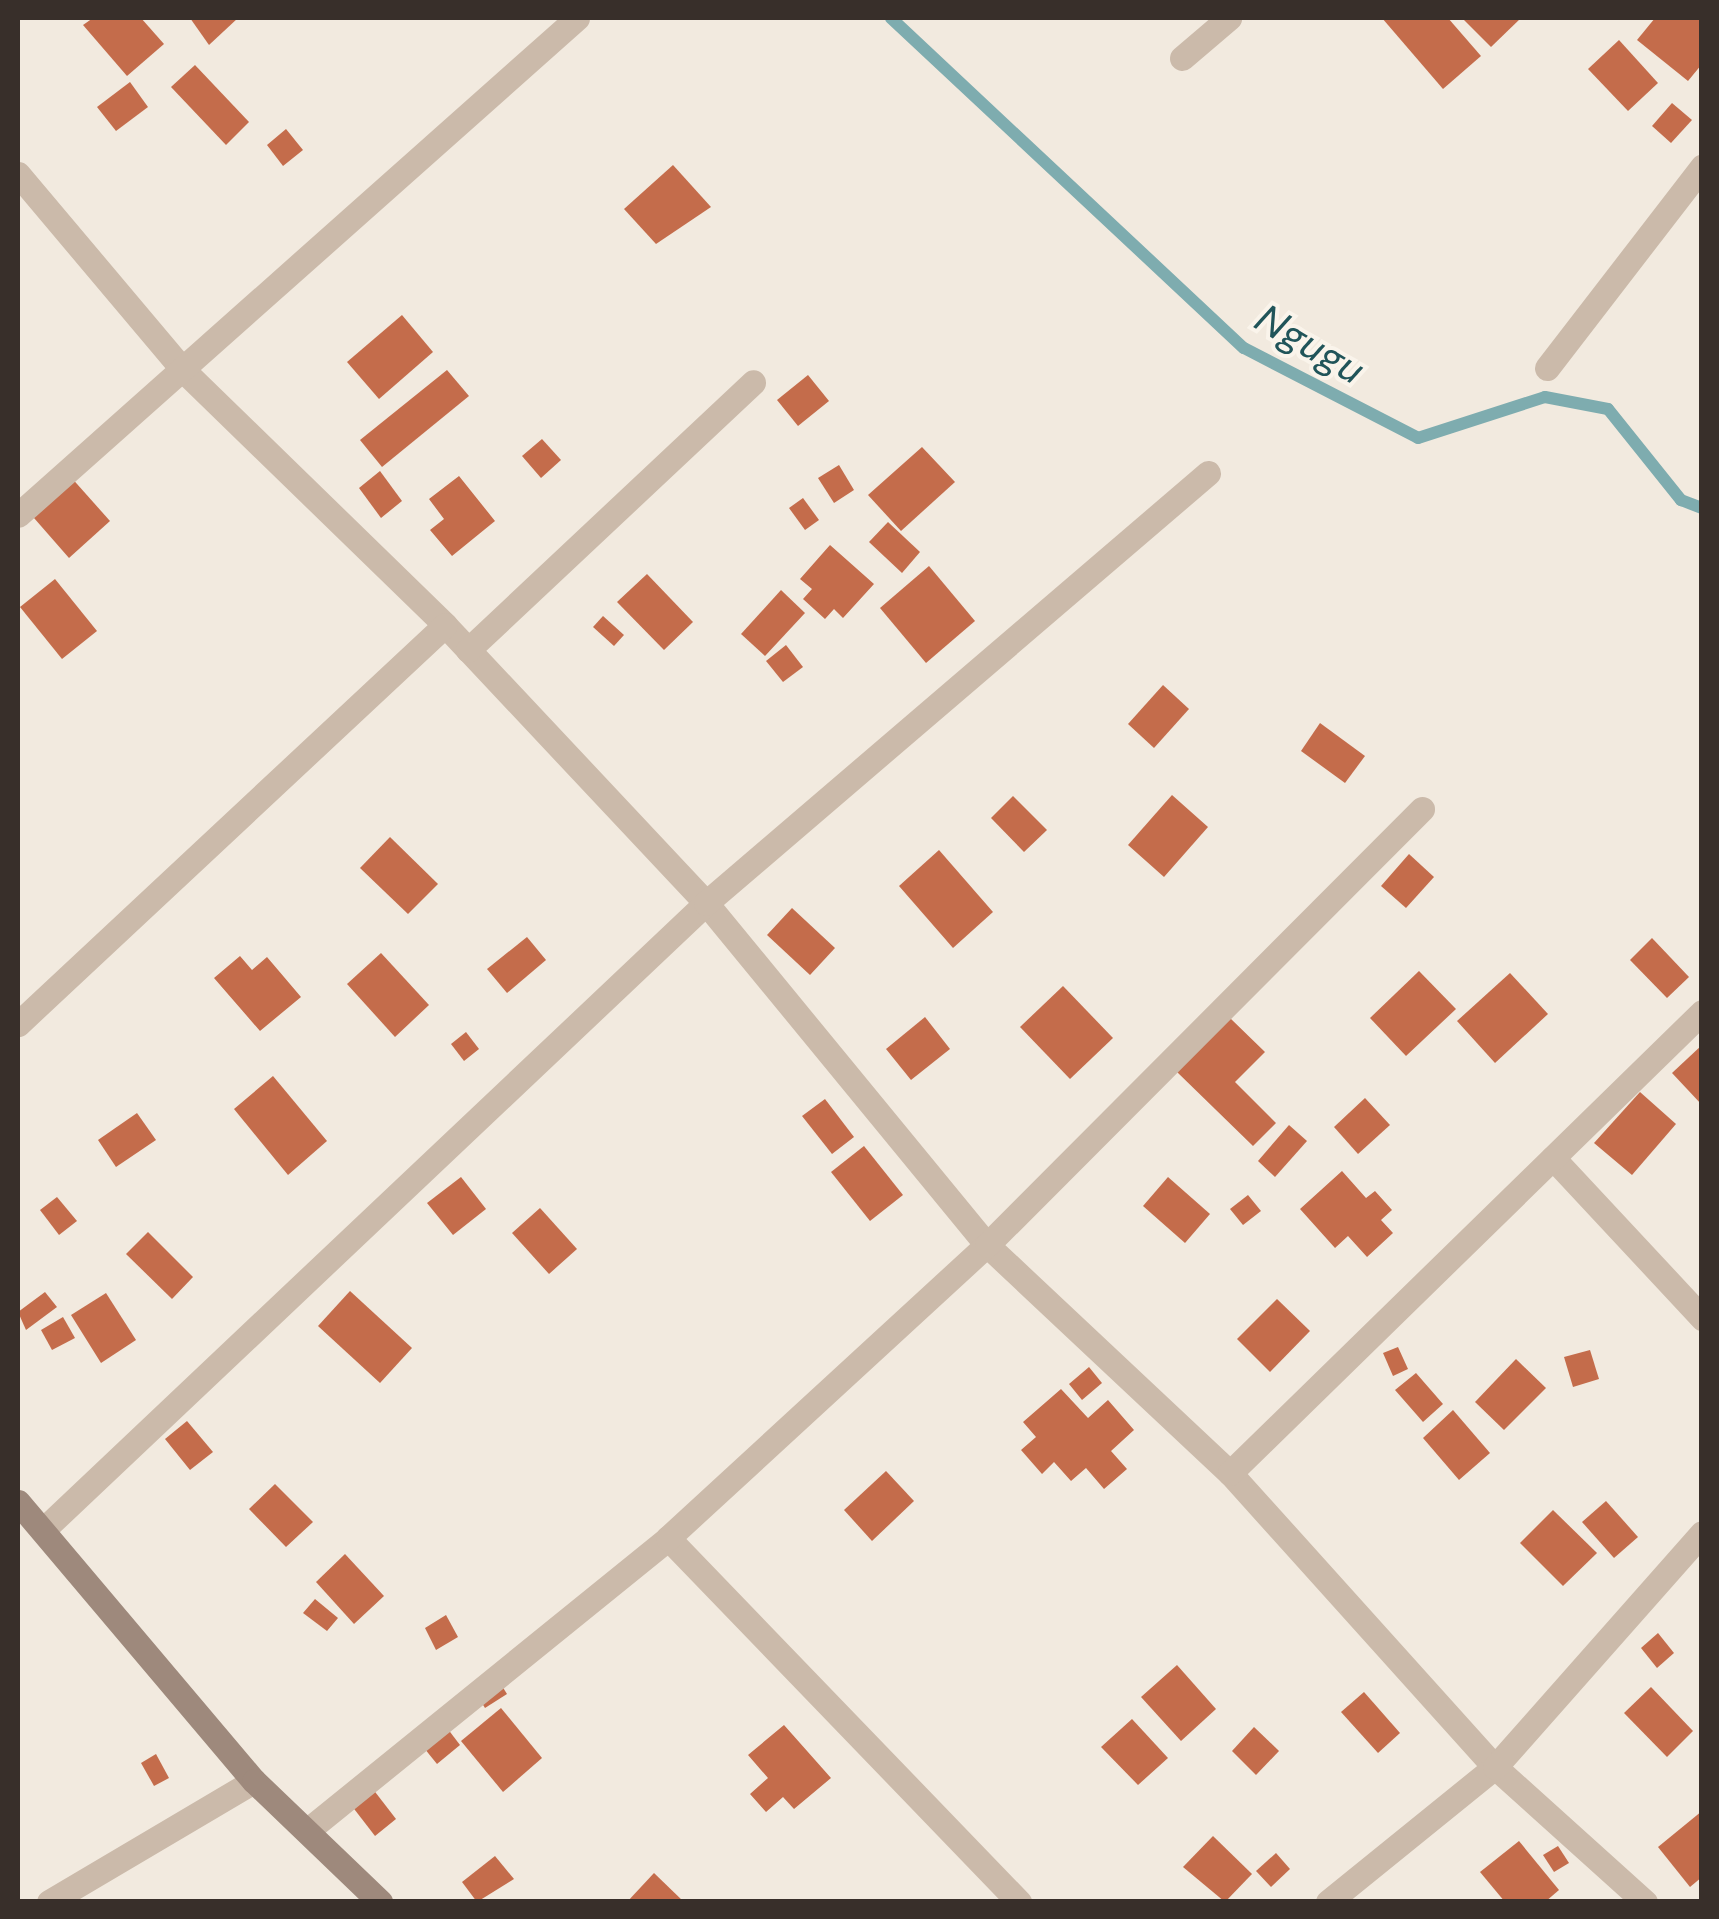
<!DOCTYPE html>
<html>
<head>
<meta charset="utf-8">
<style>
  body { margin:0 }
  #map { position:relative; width:1719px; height:1919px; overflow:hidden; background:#f2eadf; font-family:Commissioner,sans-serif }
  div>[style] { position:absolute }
  .stream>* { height:12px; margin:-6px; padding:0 6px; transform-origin:6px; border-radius:6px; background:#7eacaf }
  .building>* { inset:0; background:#c46c4b }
  .street>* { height:25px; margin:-12.5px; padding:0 12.5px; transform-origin:12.5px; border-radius:12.5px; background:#cbbaaa }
  .secondary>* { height:25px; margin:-12.5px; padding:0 12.5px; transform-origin:12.5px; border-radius:12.5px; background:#9e897c }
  span { translate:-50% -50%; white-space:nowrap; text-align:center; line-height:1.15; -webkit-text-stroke:8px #faf4eb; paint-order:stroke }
  .water-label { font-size:40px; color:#205459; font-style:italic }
  .frame { position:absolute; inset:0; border:20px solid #382f2a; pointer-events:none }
</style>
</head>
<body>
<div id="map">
  <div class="stream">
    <div style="left:891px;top:18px;width:483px;rotate:43.1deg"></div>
    <div style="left:1244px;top:348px;width:196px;rotate:27.3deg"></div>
    <div style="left:1418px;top:438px;width:133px;rotate:-17.9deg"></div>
    <div style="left:1545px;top:397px;width:64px;rotate:10.8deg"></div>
    <div style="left:1608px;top:409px;width:117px;rotate:51.3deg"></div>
    <div style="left:1681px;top:500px;width:22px;rotate:21deg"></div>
  </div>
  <div class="building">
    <div style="clip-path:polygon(93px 18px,141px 18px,164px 44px,127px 76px,83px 25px)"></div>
    <div style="clip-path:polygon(190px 18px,238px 18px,209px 45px)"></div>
    <div style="clip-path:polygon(1382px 18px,1448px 18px,1481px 56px,1443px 89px)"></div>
    <div style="clip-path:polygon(1462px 18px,1521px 18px,1491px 47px)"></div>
    <div style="clip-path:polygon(1655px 18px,1702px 18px,1702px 64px,1688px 81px,1637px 40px)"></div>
    <div style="clip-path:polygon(1619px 40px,1658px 83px,1628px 111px,1588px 69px)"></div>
    <div style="clip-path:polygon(195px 65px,249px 122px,226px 145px,171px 87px)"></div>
    <div style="clip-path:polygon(130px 82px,148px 107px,116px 131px,97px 107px)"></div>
    <div style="clip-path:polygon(1672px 103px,1692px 120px,1671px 143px,1652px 126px)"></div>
    <div style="clip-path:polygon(286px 129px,303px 150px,283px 166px,267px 145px)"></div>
    <div style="clip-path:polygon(673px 165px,711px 207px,656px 244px,624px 209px)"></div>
    <div style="clip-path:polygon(402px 315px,433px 352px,379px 399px,347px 362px)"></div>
    <div style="clip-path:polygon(447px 370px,469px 396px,382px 467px,360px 440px)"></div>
    <div style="clip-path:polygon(808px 375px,829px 401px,798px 426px,777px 400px)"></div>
    <div style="clip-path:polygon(542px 439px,561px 460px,541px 478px,522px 456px)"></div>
    <div style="clip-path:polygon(922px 447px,955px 482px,901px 531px,868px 495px)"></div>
    <div style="clip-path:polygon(839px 465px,854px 490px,834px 503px,818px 478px)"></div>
    <div style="clip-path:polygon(61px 466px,110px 521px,69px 558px,20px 502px)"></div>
    <div style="clip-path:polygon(380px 471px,402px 501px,381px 518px,359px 488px)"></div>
    <div style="clip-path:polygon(459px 476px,495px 521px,452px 556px,430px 530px,444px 519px,429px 499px)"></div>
    <div style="clip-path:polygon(803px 498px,819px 520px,805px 530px,789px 508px)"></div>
    <div style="clip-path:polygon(888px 522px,920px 552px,902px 573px,869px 542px)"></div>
    <div style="clip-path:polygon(830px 545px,874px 584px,843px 618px,834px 609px,825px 619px,803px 599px,812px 589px,800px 579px)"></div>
    <div style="clip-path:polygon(929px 566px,975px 621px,926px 663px,880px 608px)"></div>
    <div style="clip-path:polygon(647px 574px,693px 622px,664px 650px,617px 602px)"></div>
    <div style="clip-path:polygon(55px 579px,97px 631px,62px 659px,20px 607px)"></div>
    <div style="clip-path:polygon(781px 590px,805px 613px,765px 656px,741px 634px)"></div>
    <div style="clip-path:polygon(603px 616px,624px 635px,614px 646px,593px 627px)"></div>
    <div style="clip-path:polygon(786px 645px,803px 667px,783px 682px,766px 661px)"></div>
    <div style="clip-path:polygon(1163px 685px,1189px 709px,1154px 748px,1128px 724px)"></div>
    <div style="clip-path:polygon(1320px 723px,1365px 756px,1345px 783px,1301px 751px)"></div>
    <div style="clip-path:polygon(1172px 795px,1208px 827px,1164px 877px,1128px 845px)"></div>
    <div style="clip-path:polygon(1013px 796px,1047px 830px,1024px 852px,991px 818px)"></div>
    <div style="clip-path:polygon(390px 837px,438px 884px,408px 914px,360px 868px)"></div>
    <div style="clip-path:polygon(939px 850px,993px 912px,953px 948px,899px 886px)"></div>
    <div style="clip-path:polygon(1409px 854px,1434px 877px,1406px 908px,1381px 886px)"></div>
    <div style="clip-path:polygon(792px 908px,835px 948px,810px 975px,767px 935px)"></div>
    <div style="clip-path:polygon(527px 937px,546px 960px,507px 993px,487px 969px)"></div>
    <div style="clip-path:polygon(1652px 938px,1689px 977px,1667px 998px,1630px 960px)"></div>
    <div style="clip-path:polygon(381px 953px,429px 1005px,395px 1037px,347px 984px)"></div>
    <div style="clip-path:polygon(240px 956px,252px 970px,267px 957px,301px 997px,260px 1031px,214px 978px)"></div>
    <div style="clip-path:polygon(1419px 971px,1456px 1009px,1406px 1056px,1370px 1018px)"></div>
    <div style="clip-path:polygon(1510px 973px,1548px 1014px,1495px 1063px,1457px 1021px)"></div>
    <div style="clip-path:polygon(1063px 986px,1113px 1038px,1070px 1079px,1020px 1027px)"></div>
    <div style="clip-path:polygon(925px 1017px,950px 1049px,911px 1080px,886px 1049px)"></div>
    <div style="clip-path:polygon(1230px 1018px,1265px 1052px,1235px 1082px,1276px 1123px,1253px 1146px,1177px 1072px)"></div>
    <div style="clip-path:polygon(466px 1032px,479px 1049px,464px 1061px,451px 1044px)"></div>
    <div style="clip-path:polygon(1702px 1045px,1702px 1105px,1672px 1073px)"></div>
    <div style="clip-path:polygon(273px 1076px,327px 1141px,288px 1175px,234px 1109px)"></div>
    <div style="clip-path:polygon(1640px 1092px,1676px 1124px,1632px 1175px,1594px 1143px)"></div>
    <div style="clip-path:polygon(1365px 1098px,1390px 1125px,1358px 1154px,1334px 1127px)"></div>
    <div style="clip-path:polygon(825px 1099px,854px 1137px,832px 1154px,802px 1116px)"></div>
    <div style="clip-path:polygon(137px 1113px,156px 1140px,116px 1167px,98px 1140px)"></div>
    <div style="clip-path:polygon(1289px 1125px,1307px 1141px,1275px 1177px,1258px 1161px)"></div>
    <div style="clip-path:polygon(864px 1146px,903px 1195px,870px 1221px,831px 1172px)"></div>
    <div style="clip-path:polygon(1342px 1171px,1366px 1198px,1375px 1191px,1392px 1210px,1381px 1220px,1393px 1233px,1367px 1257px,1348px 1236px,1335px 1248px,1300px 1209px)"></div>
    <div style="clip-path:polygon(461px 1177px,486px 1209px,453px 1235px,427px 1203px)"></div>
    <div style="clip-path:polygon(1168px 1177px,1210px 1214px,1185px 1243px,1143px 1206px)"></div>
    <div style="clip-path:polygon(1248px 1195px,1261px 1211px,1243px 1225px,1230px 1209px)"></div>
    <div style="clip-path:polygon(57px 1197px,77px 1221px,59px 1235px,40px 1210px)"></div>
    <div style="clip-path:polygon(540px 1208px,577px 1249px,549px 1274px,512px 1233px)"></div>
    <div style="clip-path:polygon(148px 1232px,193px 1277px,172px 1299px,126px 1254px)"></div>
    <div style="clip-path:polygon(350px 1291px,412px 1348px,380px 1383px,318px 1326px)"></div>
    <div style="clip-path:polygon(45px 1292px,57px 1307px,26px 1330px,18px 1312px)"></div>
    <div style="clip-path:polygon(106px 1293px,136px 1340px,101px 1363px,71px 1315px)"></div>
    <div style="clip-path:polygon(1277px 1299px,1310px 1331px,1270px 1372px,1237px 1339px)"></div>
    <div style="clip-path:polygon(63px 1317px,75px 1338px,52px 1350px,41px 1330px)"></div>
    <div style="clip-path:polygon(1398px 1347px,1408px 1369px,1393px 1376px,1383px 1353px)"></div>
    <div style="clip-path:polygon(1590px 1350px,1599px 1379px,1573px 1387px,1564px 1357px)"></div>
    <div style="clip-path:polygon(1516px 1359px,1546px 1388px,1504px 1430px,1475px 1402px)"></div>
    <div style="clip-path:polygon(1089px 1367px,1102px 1383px,1082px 1400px,1069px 1384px)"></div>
    <div style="clip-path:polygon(1416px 1373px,1443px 1404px,1423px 1422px,1395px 1390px)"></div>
    <div style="clip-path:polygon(1061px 1389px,1088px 1418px,1108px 1400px,1134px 1430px,1111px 1451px,1127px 1469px,1104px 1489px,1086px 1468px,1071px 1481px,1054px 1462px,1042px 1474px,1021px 1450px,1036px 1437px,1023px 1422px)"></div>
    <div style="clip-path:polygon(1453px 1410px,1490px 1453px,1459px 1480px,1423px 1438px)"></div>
    <div style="clip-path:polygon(187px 1421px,213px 1452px,190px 1470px,165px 1439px)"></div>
    <div style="clip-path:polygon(886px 1471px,914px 1501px,872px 1541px,844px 1510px)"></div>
    <div style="clip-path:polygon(275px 1484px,313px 1522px,286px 1547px,249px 1509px)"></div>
    <div style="clip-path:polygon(1606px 1501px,1638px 1537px,1614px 1558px,1582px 1522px)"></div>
    <div style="clip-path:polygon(1553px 1510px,1597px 1553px,1563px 1586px,1520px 1543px)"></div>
    <div style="clip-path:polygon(345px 1554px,384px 1596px,354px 1624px,316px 1582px)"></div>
    <div style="clip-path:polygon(315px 1599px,338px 1618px,327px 1631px,303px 1613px)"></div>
    <div style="clip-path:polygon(446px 1615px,458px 1637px,436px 1650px,425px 1628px)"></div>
    <div style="clip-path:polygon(1658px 1633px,1674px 1653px,1657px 1668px,1641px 1648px)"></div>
    <div style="clip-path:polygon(1177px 1665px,1216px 1709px,1181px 1741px,1141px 1697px)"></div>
    <div style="clip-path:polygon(497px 1678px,507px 1694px,485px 1708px,475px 1692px)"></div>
    <div style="clip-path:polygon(1651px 1687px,1693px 1731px,1667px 1757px,1624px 1713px)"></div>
    <div style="clip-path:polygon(1364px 1692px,1400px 1733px,1378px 1753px,1341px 1712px)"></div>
    <div style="clip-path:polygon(501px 1708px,542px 1758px,503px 1792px,461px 1741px)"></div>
    <div style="clip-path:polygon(1132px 1719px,1168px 1758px,1138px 1785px,1101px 1747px)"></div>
    <div style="clip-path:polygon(444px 1724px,460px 1745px,437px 1764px,420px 1743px)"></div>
    <div style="clip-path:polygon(784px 1725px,831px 1778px,794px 1809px,783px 1797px,766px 1812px,750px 1794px,768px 1778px,748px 1755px)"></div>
    <div style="clip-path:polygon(1254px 1727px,1279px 1751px,1256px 1775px,1232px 1751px)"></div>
    <div style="clip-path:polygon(156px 1754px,169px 1778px,154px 1786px,141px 1763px)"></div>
    <div style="clip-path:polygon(369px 1784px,396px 1819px,375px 1836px,348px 1801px)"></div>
    <div style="clip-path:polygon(1702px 1811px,1702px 1877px,1690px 1887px,1658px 1847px)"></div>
    <div style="clip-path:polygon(1213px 1836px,1252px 1874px,1225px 1902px,1183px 1867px)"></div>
    <div style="clip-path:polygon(1519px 1841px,1559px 1890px,1545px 1902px,1505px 1902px,1480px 1872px)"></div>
    <div style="clip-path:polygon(1558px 1846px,1569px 1863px,1554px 1872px,1543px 1855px)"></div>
    <div style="clip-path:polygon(1276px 1853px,1290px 1869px,1271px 1887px,1256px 1871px)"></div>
    <div style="clip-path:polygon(495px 1856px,514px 1879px,477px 1902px,462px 1882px)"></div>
    <div style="clip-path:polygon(654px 1873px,684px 1902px,627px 1902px)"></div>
  </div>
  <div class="street">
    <div style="left:1182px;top:58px;width:62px;rotate:-40.4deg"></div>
    <div style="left:18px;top:174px;width:255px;rotate:49.9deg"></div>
    <div style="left:182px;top:369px;width:367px;rotate:44.2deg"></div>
    <div style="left:445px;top:625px;width:381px;rotate:46.8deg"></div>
    <div style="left:706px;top:903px;width:443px;rotate:50.6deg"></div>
    <div style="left:987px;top:1245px;width:333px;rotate:43.2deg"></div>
    <div style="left:1230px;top:1473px;width:396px;rotate:48deg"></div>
    <div style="left:1495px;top:1767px;width:202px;rotate:42deg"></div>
    <div style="left:1547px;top:368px;width:254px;rotate:-52.4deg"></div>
    <div style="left:18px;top:515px;width:748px;rotate:-41.64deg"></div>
    <div style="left:468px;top:650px;width:391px;rotate:-43.2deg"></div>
    <div style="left:18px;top:1024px;width:584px;rotate:-43.06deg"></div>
    <div style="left:1553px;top:1158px;width:219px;rotate:47deg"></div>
    <div style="left:1230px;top:1473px;width:660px;rotate:-44.32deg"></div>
    <div style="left:43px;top:1530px;width:913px;rotate:-43.4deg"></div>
    <div style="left:706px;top:903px;width:661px;rotate:-40.58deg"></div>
    <div style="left:668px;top:1538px;width:506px;rotate:46.04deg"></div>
    <div style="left:308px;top:1830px;width:464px;rotate:-39deg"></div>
    <div style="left:668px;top:1538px;width:433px;rotate:-42.6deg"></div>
    <div style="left:987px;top:1245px;width:616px;rotate:-45.07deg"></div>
    <div style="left:49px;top:1902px;width:238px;rotate:-30.6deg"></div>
    <div style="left:1328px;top:1902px;width:215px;rotate:-39deg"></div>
    <div style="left:1495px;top:1767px;width:312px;rotate:-48.5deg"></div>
  </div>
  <div class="secondary">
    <div style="left:18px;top:1502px;width:365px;rotate:49.8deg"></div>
    <div style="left:254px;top:1781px;width:175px;rotate:43.8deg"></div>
  </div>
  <div class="water-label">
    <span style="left:1311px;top:342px;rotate:30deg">Ngugu</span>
  </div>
  <div class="frame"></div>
</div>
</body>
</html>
